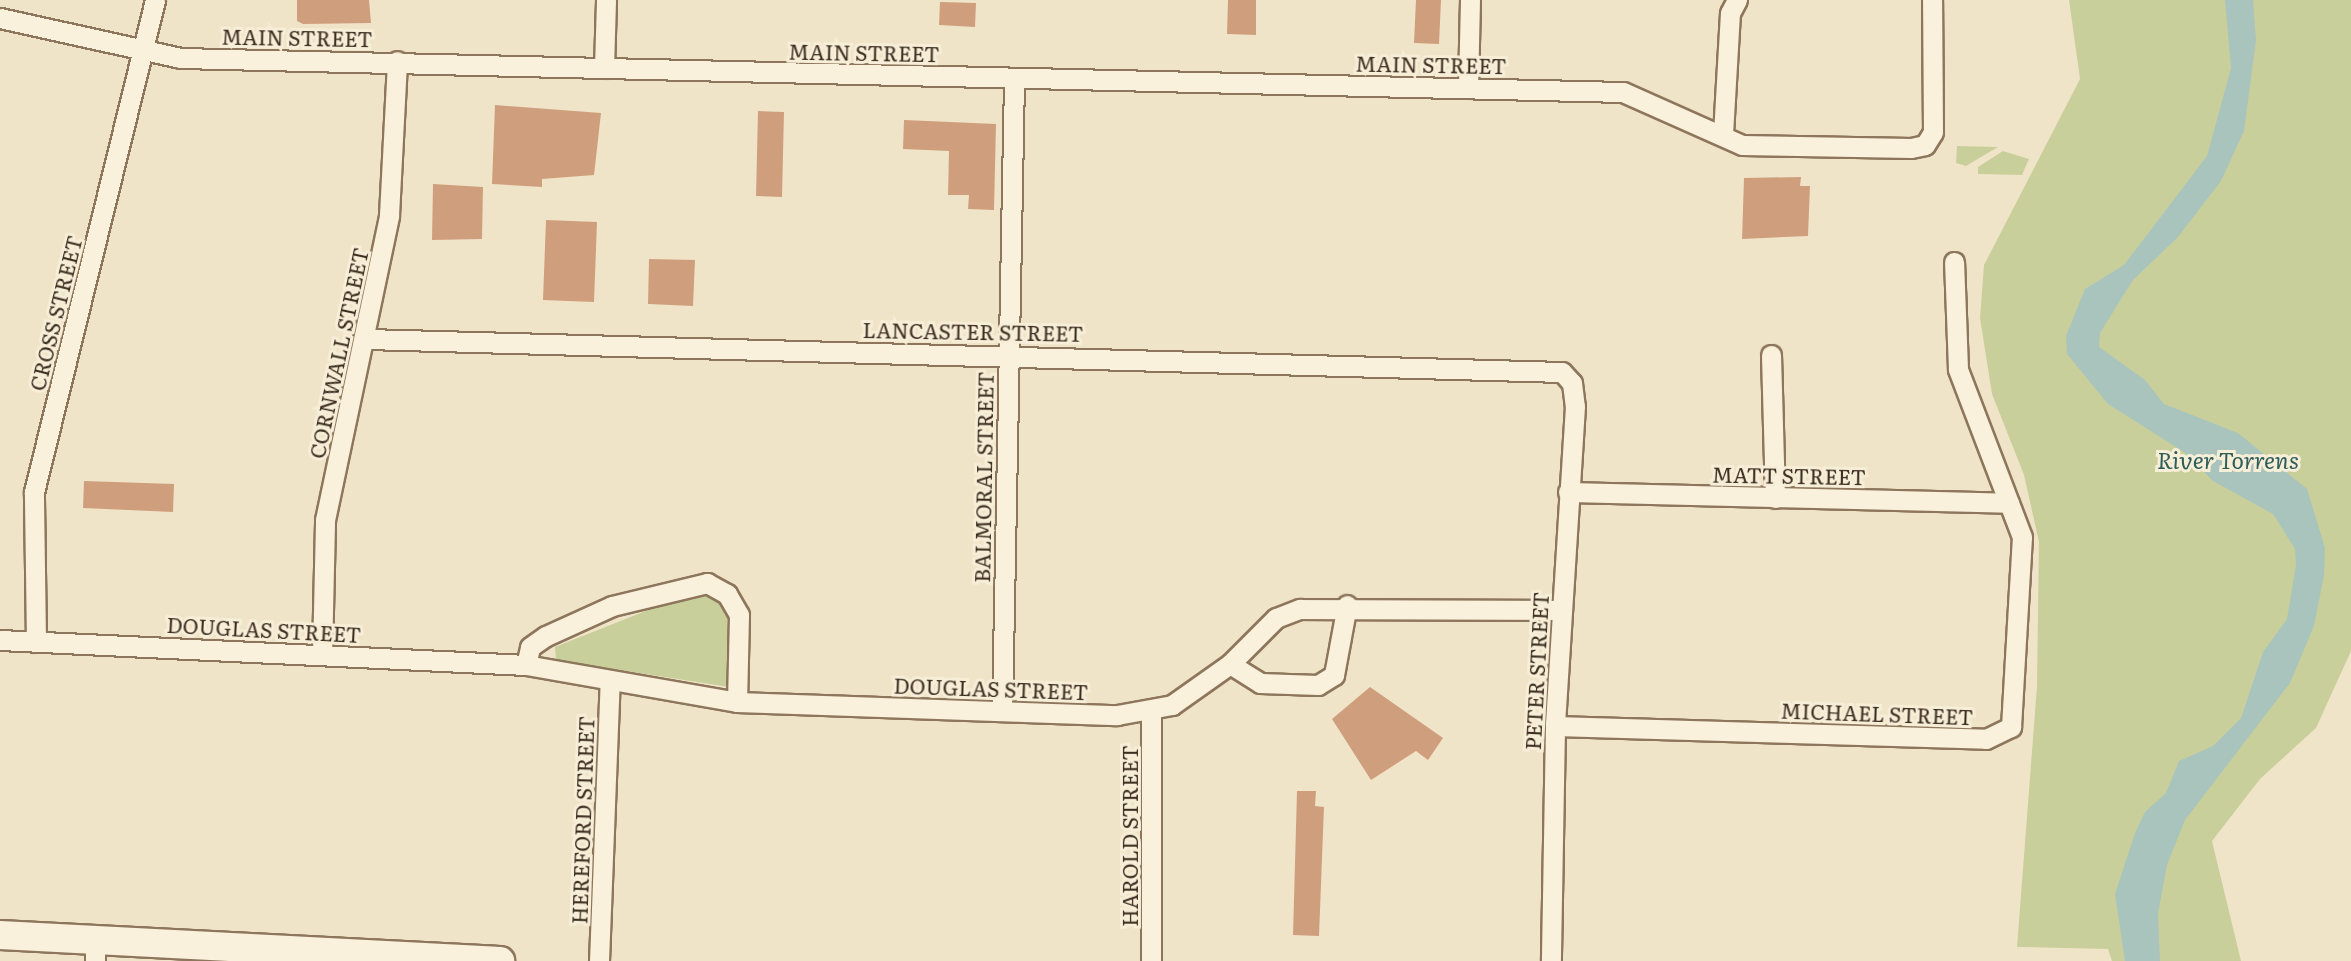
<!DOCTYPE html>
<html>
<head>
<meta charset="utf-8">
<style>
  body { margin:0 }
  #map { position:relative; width:2351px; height:961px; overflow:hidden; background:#f0e4c8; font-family:Literata,serif }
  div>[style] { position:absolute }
  .green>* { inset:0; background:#c9cf9b }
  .water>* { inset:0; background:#a9c4bc }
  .building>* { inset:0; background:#cf9f7d }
  .roads { filter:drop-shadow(2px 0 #8d765c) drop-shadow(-2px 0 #8d765c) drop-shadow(0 2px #8d765c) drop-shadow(0 -2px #8d765c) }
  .minor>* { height:19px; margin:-9.5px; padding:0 9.5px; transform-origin:9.5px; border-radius:9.5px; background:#faf1dc }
  .secondary>* { height:28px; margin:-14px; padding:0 14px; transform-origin:14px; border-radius:14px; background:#faf1dc }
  span { translate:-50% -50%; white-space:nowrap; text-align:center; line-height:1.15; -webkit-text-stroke:6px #f7eed8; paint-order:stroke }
  .street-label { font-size:21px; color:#3d2e20 }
  .water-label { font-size:23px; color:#2f5d5a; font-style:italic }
</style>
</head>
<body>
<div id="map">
  <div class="green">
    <div style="clip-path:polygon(2069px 0,2351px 0,2351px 651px,2316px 728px,2260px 779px,2212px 841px,2241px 961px,2112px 961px,2108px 949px,2017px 947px,2037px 686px,2039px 542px,2024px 475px,1992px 394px,1980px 318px,1984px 265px,2080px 79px)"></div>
    <div style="clip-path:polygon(1957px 146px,1998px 147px,1966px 166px,1956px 163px)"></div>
    <div style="clip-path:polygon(2003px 151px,2029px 159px,2022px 175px,1978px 174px,1978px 167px)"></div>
    <div style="clip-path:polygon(691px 593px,712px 596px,727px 611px,733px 627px,729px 687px,556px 660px,555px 647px)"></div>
  </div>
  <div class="water">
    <div style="clip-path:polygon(2225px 0,2253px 0,2256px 40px,2244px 131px,2221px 181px,2178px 237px,2133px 280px,2100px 333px,2099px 347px,2145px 380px,2164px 404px,2238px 433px,2307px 489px,2325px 548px,2324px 575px,2314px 626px,2290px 683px,2185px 820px,2167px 865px,2158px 914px,2160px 961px,2125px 961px,2115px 894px,2135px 833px,2145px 812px,2166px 793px,2179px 761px,2213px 746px,2241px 718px,2263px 652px,2287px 619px,2296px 565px,2295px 549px,2273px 514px,2213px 481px,2184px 452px,2108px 404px,2067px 354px,2066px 336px,2085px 289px,2124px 265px,2207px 156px,2231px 68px)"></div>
  </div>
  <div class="building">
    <div style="clip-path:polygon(297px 0,369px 0,371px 23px,303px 24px,297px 21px)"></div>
    <div style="clip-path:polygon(1228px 0,1256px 0,1256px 35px,1227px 34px)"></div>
    <div style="clip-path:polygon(1416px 0,1441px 0,1439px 44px,1414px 43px)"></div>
    <div style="clip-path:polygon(940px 2px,976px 3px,975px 27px,939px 25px)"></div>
    <div style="clip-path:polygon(495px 105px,601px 113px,594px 175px,542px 179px,542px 187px,492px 184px)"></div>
    <div style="clip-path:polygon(758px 111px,784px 112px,782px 197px,756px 196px)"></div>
    <div style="clip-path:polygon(904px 120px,996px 124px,994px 210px,968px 209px,969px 195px,948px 195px,949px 151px,903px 149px)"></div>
    <div style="clip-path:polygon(1801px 177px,1800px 186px,1810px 186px,1808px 236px,1742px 239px,1744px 178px)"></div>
    <div style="clip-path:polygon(433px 184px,483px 187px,482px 239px,432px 240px)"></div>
    <div style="clip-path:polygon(546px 220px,597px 222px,594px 302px,543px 300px)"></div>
    <div style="clip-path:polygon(649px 259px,695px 260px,693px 306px,648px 304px)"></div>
    <div style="clip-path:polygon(84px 481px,174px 484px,173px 512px,83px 508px)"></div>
    <div style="clip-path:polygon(1370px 687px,1443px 738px,1428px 760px,1416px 751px,1371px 780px,1332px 719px)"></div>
    <div style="clip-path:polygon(1297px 791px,1316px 791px,1315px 806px,1324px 807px,1319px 936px,1293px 935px)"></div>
  </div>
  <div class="roads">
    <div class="minor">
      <div style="left:0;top:18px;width:184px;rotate:12.5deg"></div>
      <div style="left:180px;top:58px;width:1443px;rotate:1.35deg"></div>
      <div style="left:1623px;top:92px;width:130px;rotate:24deg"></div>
      <div style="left:1742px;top:145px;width:169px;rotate:1deg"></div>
      <div style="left:1911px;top:148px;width:14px;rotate:-12deg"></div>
      <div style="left:1925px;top:145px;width:15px;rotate:-58deg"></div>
      <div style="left:1933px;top:132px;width:132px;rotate:-90.4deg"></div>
      <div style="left:604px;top:68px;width:68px;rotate:-88.3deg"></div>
      <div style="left:1468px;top:88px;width:88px;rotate:-88.7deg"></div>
      <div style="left:1723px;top:134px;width:121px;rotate:-86.7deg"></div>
      <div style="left:1730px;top:13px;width:15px;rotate:-62deg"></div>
      <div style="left:366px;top:339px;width:1196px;rotate:1.58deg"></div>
      <div style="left:1562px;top:372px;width:15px;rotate:48deg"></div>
      <div style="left:1572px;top:383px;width:23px;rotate:83deg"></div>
      <div style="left:1575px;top:406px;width:321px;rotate:93.6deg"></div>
      <div style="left:1555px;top:726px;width:235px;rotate:91deg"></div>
      <div style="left:1771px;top:355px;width:143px;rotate:88.4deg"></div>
      <div style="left:1568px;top:492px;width:441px;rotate:1.4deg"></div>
      <div style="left:0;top:640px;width:527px;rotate:2.72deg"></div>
      <div style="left:526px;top:665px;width:214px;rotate:9.9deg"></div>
      <div style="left:737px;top:702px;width:380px;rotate:2deg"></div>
      <div style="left:1117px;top:715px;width:56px;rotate:-10.3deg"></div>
      <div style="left:1172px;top:705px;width:71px;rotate:-35.3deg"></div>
      <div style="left:1230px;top:664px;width:65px;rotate:-45deg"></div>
      <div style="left:1276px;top:618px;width:26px;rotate:-21deg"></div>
      <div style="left:1300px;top:609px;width:261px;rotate:0.2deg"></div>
      <div style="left:36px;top:642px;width:150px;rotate:-90.8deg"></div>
      <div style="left:34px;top:492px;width:507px;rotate:-76.18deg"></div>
      <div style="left:322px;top:655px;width:135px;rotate:-88.7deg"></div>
      <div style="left:325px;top:520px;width:312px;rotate:-78.1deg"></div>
      <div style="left:389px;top:215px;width:154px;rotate:-87deg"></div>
      <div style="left:1230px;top:664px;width:36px;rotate:32deg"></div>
      <div style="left:1260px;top:683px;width:58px;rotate:2deg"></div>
      <div style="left:1318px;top:685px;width:19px;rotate:-32deg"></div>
      <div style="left:1334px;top:675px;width:71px;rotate:-79.5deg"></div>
      <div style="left:526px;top:665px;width:18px;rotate:-77deg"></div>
      <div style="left:530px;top:647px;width:19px;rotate:-35deg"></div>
      <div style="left:546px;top:636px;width:72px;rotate:-24.4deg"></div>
      <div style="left:612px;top:606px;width:98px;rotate:-13.6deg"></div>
      <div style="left:707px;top:583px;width:23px;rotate:29deg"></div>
      <div style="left:727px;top:594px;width:24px;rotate:60deg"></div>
      <div style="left:739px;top:615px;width:87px;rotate:91.3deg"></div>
      <div style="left:1002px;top:710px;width:632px;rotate:-88.91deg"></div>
      <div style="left:1151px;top:712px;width:249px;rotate:90deg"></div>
      <div style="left:1555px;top:726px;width:431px;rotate:1.7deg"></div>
      <div style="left:1986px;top:739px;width:28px;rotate:-26deg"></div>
      <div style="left:2011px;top:727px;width:190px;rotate:-86.7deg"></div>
      <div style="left:2022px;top:537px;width:180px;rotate:-110.9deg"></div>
      <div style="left:1958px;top:369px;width:107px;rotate:-92.1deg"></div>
      <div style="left:95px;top:961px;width:16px;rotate:-90deg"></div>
      <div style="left:599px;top:961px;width:281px;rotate:-87.8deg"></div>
    </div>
    <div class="secondary">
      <div style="left:0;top:935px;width:501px;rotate:2.98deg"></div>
    </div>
  </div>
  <div class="street-label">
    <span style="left:297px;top:37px;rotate:1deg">MAIN STREET</span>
    <span style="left:864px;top:52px;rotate:1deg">MAIN STREET</span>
    <span style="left:1431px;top:64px;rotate:1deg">MAIN STREET</span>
    <span style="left:55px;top:313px;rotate:-76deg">CROSS STREET</span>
    <span style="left:973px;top:331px;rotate:1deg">LANCASTER STREET</span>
    <span style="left:338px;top:353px;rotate:-78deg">CORNWALL STREET</span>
    <span style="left:1789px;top:475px;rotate:1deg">MATT STREET</span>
    <span style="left:983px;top:477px;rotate:-89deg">BALMORAL STREET</span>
    <span style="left:264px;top:629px;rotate:3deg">DOUGLAS STREET</span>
    <span style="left:1536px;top:671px;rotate:-87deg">PETER STREET</span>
    <span style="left:991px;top:688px;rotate:2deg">DOUGLAS STREET</span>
    <span style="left:1877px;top:713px;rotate:2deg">MICHAEL STREET</span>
    <span style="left:582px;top:820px;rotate:-88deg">HEREFORD STREET</span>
    <span style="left:1129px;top:836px;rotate:-90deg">HAROLD STREET</span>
  </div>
  <div class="water-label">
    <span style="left:2228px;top:459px">River Torrens</span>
  </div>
</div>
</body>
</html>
